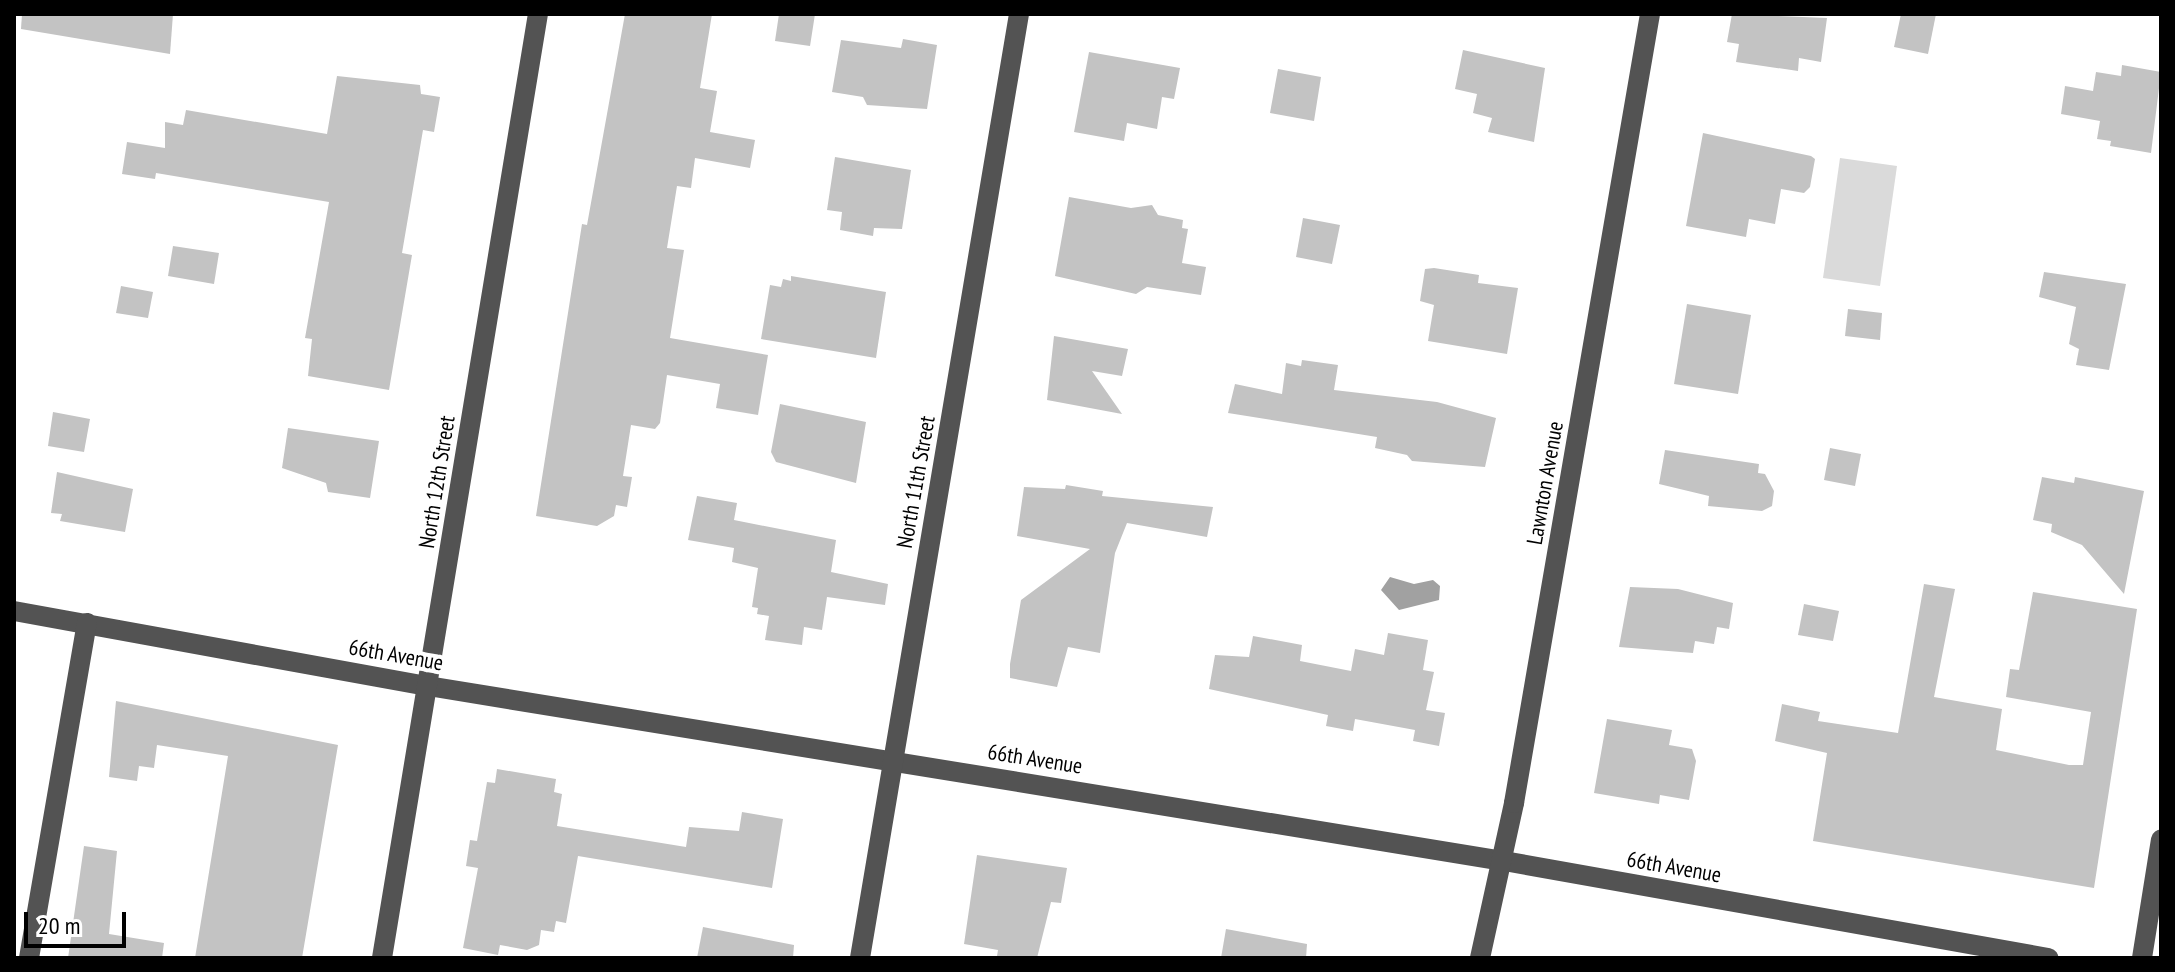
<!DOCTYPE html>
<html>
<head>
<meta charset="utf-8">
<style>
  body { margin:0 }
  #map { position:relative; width:2175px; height:972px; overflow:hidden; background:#fff; font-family:"PT Sans Narrow",sans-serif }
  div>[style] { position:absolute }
  .green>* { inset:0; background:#dadada }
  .water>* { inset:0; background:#a1a1a1 }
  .building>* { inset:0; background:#c3c3c3 }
  .minor>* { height:20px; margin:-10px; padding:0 10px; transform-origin:10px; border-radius:10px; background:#535353 }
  span { translate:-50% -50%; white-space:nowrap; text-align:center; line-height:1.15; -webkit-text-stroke:8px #fff; paint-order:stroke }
  .street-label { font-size:22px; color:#000 }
  .frame { position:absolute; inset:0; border:16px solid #000; pointer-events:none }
  .scale { position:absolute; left:24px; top:912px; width:102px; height:36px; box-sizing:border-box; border:4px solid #000; border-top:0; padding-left:10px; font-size:24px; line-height:28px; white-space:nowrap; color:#000; -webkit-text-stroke:6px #fff; paint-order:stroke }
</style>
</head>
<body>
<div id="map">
  <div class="green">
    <div style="clip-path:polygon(1840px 158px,1897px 166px,1880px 286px,1823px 278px)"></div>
  </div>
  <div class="water">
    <div style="clip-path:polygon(1390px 577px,1414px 584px,1433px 580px,1440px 586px,1439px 600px,1399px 610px,1381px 590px)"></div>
  </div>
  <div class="building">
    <div style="clip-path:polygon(22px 14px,173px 14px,170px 54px,21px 29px)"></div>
    <div style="clip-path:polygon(625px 14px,712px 14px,700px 88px,717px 91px,710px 132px,755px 140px,750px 168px,695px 158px,691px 188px,677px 186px,667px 248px,684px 250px,670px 338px,768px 355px,758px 415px,716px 408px,720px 384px,667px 375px,660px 423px,655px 429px,631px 425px,623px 476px,632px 477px,627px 507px,616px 505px,614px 516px,597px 526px,536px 516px,582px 224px,587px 225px)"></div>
    <div style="clip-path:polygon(779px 14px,815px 14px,810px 46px,775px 41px)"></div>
    <div style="clip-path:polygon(1732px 14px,1827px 18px,1821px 62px,1799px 58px,1798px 71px,1736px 62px,1739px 44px,1727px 42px)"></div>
    <div style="clip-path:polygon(1901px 14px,1936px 14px,1928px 54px,1894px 47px)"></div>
    <div style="clip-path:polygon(903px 39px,937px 45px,927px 109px,867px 105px,863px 97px,832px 92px,841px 40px,901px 48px)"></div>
    <div style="clip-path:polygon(1463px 50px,1545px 68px,1534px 142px,1488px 132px,1492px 118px,1473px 113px,1477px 94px,1455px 89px)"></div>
    <div style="clip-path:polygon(1089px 52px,1180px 68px,1174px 99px,1162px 97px,1157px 129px,1127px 123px,1124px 141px,1074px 132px)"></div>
    <div style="clip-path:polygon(2122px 65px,2161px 72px,2151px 153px,2110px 146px,2111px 141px,2097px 139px,2100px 121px,2061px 114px,2065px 86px,2093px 91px,2096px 72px,2121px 76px)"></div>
    <div style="clip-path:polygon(1278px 69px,1321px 77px,1314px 121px,1270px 113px)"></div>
    <div style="clip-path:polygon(337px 76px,420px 85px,421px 94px,440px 97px,434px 132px,423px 130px,402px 253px,412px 255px,389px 390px,308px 376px,312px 339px,305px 338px,329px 202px,156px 173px,155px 179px,122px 174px,127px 142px,165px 148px,165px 122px,183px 125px,186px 110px,327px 134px)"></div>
    <div style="clip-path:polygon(1703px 133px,1811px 156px,1815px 159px,1810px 187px,1804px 193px,1781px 189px,1775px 224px,1749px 219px,1746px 237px,1686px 226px)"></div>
    <div style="clip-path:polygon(835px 157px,911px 170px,902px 229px,874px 228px,873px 236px,840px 230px,842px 212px,827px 210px)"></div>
    <div style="clip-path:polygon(1069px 197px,1131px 208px,1152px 205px,1158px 215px,1183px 220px,1182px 228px,1188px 229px,1182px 263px,1206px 267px,1201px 295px,1147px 287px,1136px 294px,1055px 276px)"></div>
    <div style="clip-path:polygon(1303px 218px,1340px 225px,1332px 264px,1296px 257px)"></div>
    <div style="clip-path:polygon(173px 246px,219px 253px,214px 284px,168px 276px)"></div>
    <div style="clip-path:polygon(1434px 268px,1479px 275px,1478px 283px,1518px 288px,1507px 354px,1428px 341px,1434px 305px,1420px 301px,1425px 269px)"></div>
    <div style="clip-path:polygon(2044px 272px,2126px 284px,2109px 370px,2076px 365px,2079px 349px,2069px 344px,2076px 307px,2039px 297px)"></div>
    <div style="clip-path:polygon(791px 276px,886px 292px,876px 358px,761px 339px,770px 285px,781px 287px,783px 279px,791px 281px)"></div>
    <div style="clip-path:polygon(121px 286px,153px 292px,148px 318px,116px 313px)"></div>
    <div style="clip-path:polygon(1687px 304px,1751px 315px,1738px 394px,1674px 384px)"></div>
    <div style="clip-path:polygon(1848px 309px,1882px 313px,1880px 340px,1845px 336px)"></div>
    <div style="clip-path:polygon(1054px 336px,1128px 349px,1122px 376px,1092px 371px,1122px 414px,1047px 400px)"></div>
    <div style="clip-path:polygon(1302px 360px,1338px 365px,1334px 390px,1437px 402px,1496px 418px,1485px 467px,1412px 461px,1407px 455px,1375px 448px,1377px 437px,1228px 413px,1235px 384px,1282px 394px,1286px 363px,1301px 366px)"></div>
    <div style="clip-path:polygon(780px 404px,866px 422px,856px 483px,776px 462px,771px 452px)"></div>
    <div style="clip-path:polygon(53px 412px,90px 419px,84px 452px,48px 446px)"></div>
    <div style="clip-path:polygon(288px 428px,379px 441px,370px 498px,328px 492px,326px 483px,282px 468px)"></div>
    <div style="clip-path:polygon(1830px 448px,1861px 454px,1855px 486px,1824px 480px)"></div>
    <div style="clip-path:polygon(1665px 450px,1759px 464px,1758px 473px,1765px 474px,1774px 491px,1772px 506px,1762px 511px,1708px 506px,1709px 496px,1659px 484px)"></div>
    <div style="clip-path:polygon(57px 472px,133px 489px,125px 532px,60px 521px,62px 514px,51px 513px)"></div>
    <div style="clip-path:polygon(2042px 477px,2074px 483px,2075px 477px,2144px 491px,2124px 594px,2082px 545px,2051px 532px,2052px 524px,2033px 520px)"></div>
    <div style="clip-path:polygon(1066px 485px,1103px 491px,1102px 496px,1213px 507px,1207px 537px,1127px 523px,1115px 553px,1100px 653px,1068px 647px,1057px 687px,1010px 678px,1010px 664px,1021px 600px,1090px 549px,1017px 536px,1024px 487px,1065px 489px)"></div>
    <div style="clip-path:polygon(697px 496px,737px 503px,734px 520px,836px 540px,831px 572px,888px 584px,885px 605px,827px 597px,822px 630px,804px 627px,802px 645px,765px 640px,769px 616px,757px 614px,758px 608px,752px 607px,758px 568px,732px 562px,734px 548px,688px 540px)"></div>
    <div style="clip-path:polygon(1924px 584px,1955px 589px,1934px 697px,2002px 709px,1996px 750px,2069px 765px,2083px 765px,2091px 712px,2006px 697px,2010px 669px,2019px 670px,2033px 592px,2137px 609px,2094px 888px,1813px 841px,1827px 753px,1775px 741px,1782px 704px,1820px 712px,1818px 721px,1898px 733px)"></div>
    <div style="clip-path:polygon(1630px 587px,1678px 589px,1733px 603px,1729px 629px,1717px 627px,1714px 644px,1695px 641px,1693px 653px,1619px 647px)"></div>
    <div style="clip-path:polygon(1804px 604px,1839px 611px,1833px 641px,1798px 635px)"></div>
    <div style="clip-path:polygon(1388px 633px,1428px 640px,1423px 670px,1434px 672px,1426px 710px,1445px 713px,1439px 746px,1413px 741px,1415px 730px,1355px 719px,1353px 731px,1326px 726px,1328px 715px,1209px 689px,1215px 655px,1249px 657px,1253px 636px,1302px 645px,1300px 661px,1351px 671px,1355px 649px,1384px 655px)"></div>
    <div style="clip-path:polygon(116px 701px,338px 745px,302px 958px,195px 958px,228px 756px,157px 745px,154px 768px,139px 766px,137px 781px,109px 777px)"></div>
    <div style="clip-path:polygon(1607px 719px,1672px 730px,1669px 745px,1692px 749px,1696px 761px,1689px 800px,1660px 795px,1659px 804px,1594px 793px)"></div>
    <div style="clip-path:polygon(497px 769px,556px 779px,554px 792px,562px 794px,557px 826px,686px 847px,689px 827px,739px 831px,742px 812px,783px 819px,772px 888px,578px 856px,566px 923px,556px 921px,554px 932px,541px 930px,539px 945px,527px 950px,500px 945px,498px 955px,463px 948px,478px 868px,466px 866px,470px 840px,477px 841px,487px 782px,495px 783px)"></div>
    <div style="clip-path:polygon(84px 846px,117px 851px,109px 934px,164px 943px,162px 958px,68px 958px)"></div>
    <div style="clip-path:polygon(977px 855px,1067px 868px,1061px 903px,1051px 902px,1037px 958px,997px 956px,998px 950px,964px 944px)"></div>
    <div style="clip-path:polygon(703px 927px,794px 945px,793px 958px,697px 958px)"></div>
    <div style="clip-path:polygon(1226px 929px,1307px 944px,1306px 958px,1221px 958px)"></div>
  </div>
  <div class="minor">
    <div style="left:14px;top:611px;width:421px;rotate:10.3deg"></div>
    <div style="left:428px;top:686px;width:1090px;rotate:9.24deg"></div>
    <div style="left:1504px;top:861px;width:553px;rotate:10.11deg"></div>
    <div style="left:29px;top:958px;width:340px;rotate:-80.2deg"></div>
    <div style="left:382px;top:958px;width:957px;rotate:-80.62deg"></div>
    <div style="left:860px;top:958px;width:957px;rotate:-80.44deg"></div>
    <div style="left:1480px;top:958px;width:159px;rotate:-77.6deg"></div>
    <div style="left:1514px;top:803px;width:801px;rotate:-80.22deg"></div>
    <div style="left:2142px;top:958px;width:120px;rotate:-80.9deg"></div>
  </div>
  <div class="street-label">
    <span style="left:437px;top:482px;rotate:-81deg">North 12th Street</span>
    <span style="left:916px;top:482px;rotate:-80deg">North 11th Street</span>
    <span style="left:1545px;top:483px;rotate:-80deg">Lawnton Avenue</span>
    <span style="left:396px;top:655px;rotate:10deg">66th Avenue</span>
    <span style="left:1035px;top:759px;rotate:9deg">66th Avenue</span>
    <span style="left:1674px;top:867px;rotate:10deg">66th Avenue</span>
  </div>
  <div class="frame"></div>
  <div class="scale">20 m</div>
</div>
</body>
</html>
